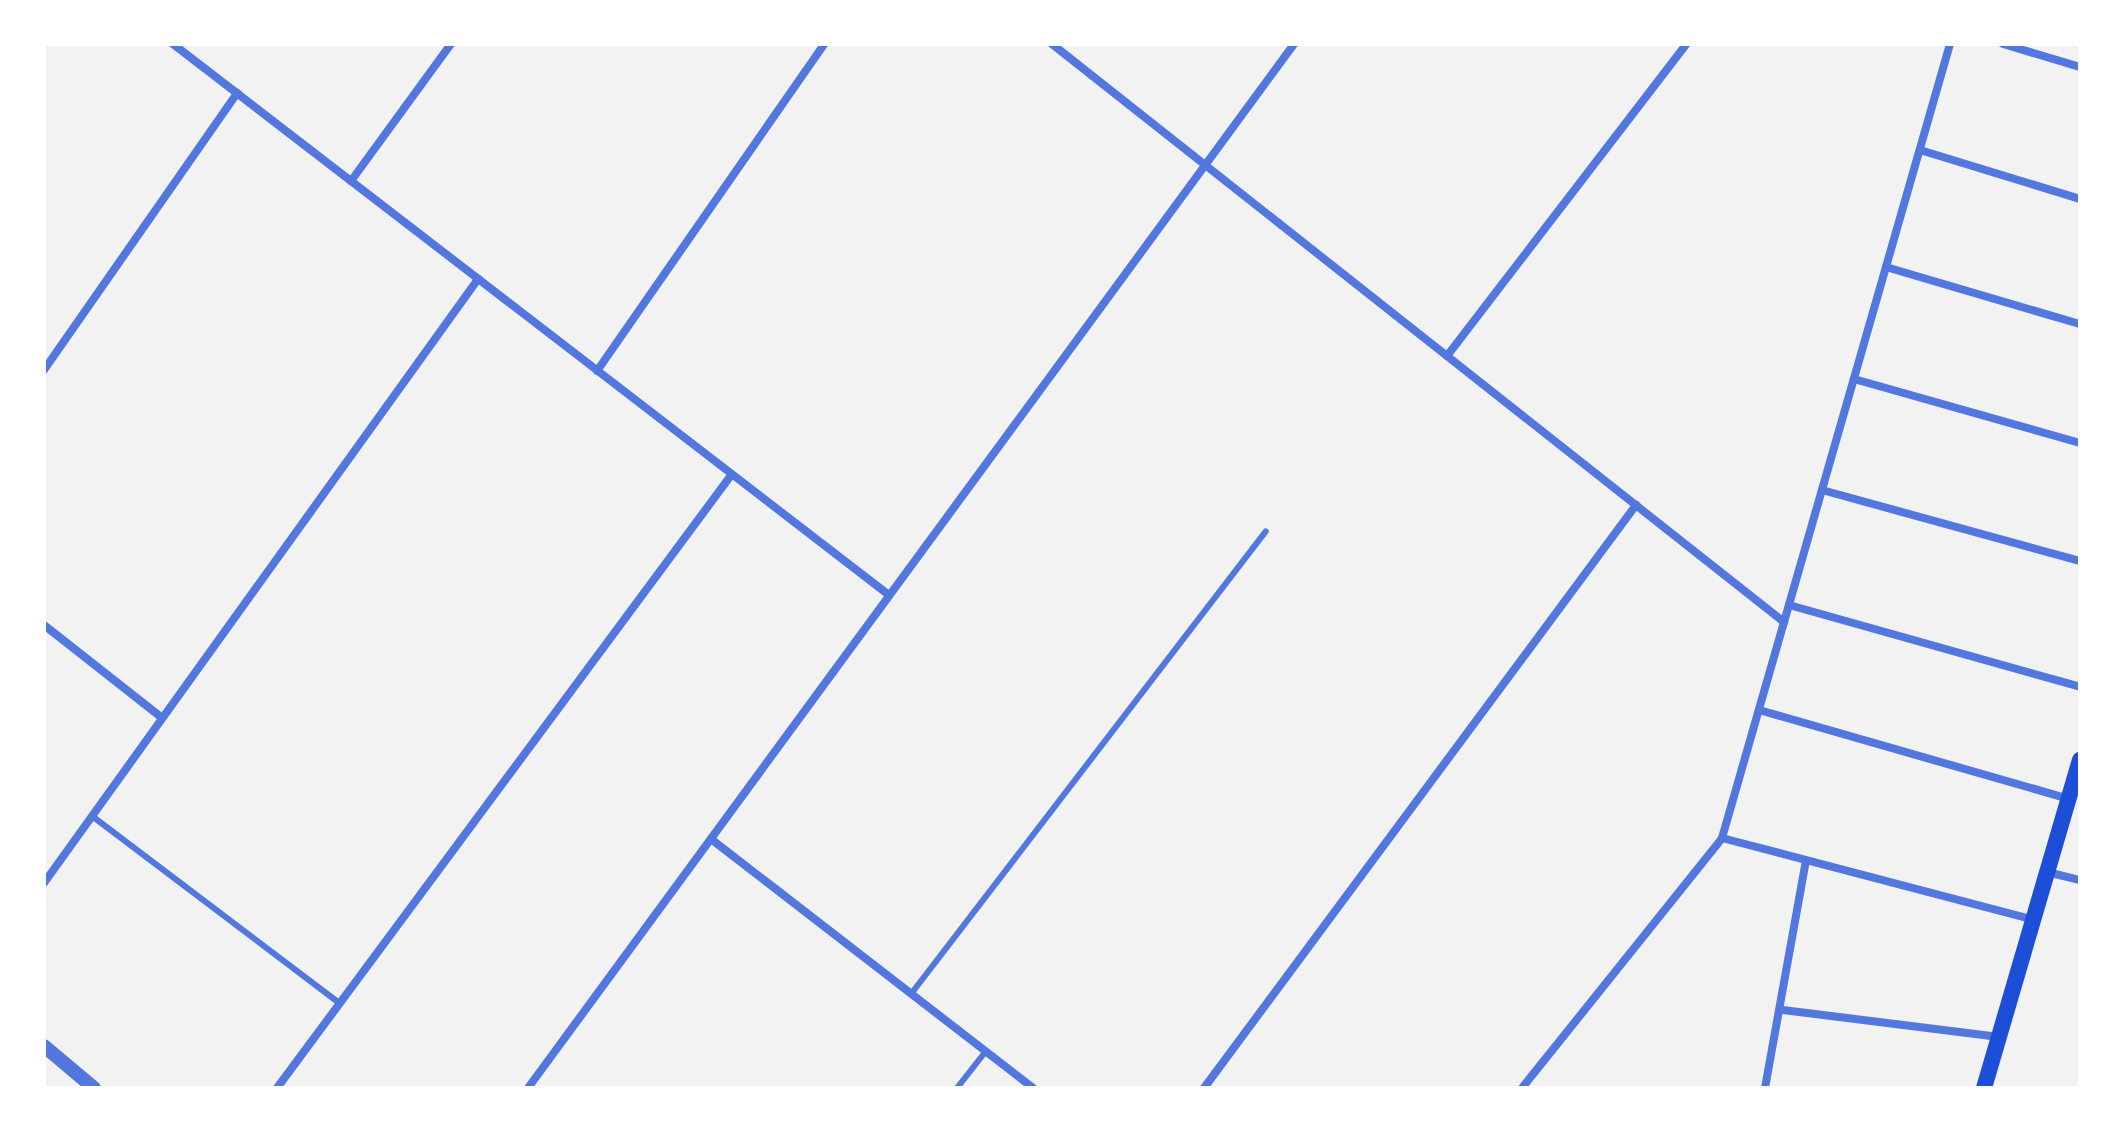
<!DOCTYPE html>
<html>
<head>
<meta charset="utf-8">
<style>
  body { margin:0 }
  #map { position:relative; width:2124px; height:1132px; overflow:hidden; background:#f2f2f2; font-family:"Exo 2",sans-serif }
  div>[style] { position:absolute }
  .service>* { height:6px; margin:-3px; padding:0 3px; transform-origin:3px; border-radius:3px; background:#5277de }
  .minor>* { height:8px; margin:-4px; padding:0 4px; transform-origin:4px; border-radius:4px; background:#5277de }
  .tertiary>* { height:14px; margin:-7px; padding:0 7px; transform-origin:7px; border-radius:7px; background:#5277de }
  .secondary>* { height:16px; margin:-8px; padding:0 8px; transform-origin:8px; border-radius:8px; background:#1d4ed8 }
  span { translate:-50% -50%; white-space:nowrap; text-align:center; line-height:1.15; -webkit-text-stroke:6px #fff; paint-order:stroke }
  .frame { position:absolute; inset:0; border:46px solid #fff; pointer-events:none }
</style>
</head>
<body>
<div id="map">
  <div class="service">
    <div style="left:92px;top:816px;width:310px;rotate:37.1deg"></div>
    <div style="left:911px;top:994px;width:583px;rotate:-52.52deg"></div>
    <div style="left:957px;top:1088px;width:47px;rotate:-51.9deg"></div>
  </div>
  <div class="minor">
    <div style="left:173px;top:44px;width:903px;rotate:37.58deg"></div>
    <div style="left:1052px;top:44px;width:933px;rotate:38.3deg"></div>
    <div style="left:2003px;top:44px;width:80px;rotate:16.6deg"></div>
    <div style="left:1920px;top:150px;width:167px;rotate:17deg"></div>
    <div style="left:351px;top:181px;width:170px;rotate:-53.9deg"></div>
    <div style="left:1886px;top:267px;width:202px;rotate:16.4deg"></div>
    <div style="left:1447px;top:356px;width:393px;rotate:-52.5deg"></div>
    <div style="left:44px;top:370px;width:338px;rotate:-55.1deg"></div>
    <div style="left:597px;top:371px;width:398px;rotate:-55.2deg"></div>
    <div style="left:1854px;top:379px;width:235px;rotate:15.8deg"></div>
    <div style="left:1822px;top:490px;width:268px;rotate:15.4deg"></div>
    <div style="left:1789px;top:605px;width:302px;rotate:15.7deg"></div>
    <div style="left:44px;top:625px;width:150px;rotate:38.2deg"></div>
    <div style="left:1759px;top:710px;width:323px;rotate:16deg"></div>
    <div style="left:1722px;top:838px;width:323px;rotate:14.7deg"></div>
    <div style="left:711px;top:839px;width:407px;rotate:37.7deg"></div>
    <div style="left:2047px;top:872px;width:34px;rotate:14deg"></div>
    <div style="left:44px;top:883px;width:744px;rotate:-54.3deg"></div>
    <div style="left:1783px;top:1010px;width:218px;rotate:7.1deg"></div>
    <div style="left:277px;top:1088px;width:764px;rotate:-53.46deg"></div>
    <div style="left:528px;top:1088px;width:1295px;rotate:-53.73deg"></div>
    <div style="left:1204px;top:1088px;width:726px;rotate:-53.46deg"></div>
    <div style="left:1522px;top:1088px;width:320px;rotate:-51.3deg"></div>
    <div style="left:1722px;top:838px;width:826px;rotate:-73.98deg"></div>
    <div style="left:1765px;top:1088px;width:227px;rotate:-79.8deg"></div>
  </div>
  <div class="tertiary">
    <div style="left:44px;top:1046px;width:65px;rotate:40deg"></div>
  </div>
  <div class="secondary">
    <div style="left:1984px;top:1088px;width:342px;rotate:-73.7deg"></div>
  </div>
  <div class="frame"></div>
</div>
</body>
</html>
